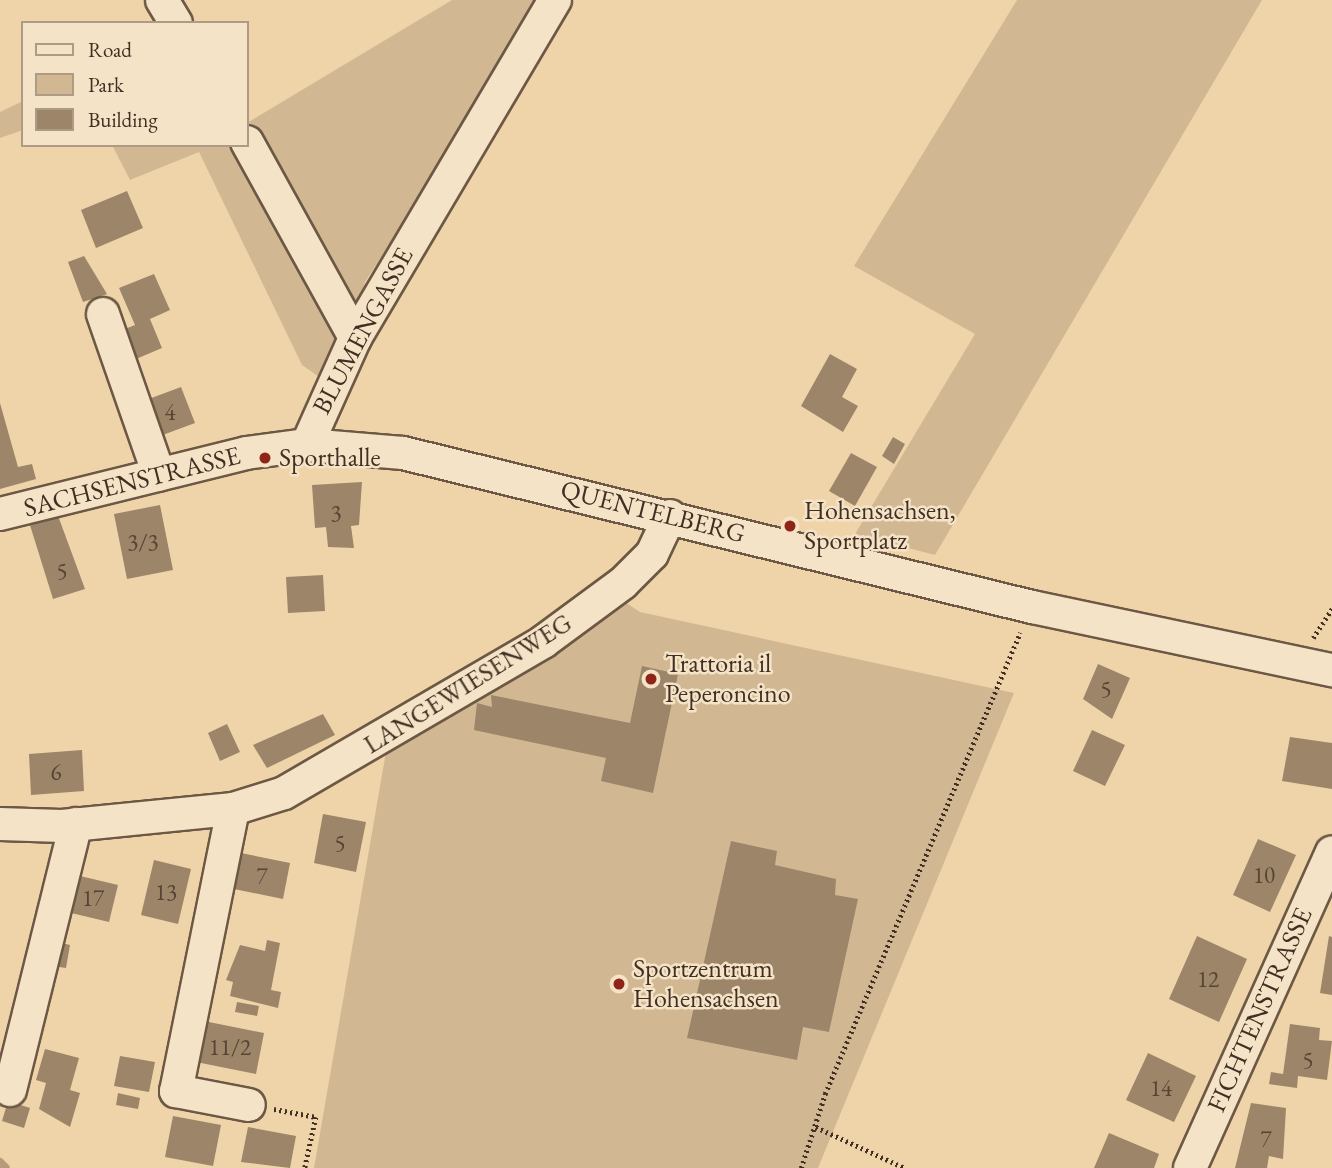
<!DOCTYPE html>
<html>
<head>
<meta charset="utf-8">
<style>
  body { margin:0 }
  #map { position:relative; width:1332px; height:1168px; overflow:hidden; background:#f0d4a9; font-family:"EB Garamond",serif }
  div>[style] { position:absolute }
  .green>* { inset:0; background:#d2b892 }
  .stream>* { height:8px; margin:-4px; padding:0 4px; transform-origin:4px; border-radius:4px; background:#b49c7b }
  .building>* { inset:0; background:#9c8568 }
  .path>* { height:4.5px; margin-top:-2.25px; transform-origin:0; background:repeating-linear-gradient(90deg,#402f22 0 2px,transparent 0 5.5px) }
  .roads { filter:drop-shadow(2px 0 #6c5844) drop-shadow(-2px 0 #6c5844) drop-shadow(0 2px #6c5844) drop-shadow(0 -2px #6c5844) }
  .minor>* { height:32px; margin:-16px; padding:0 16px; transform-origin:16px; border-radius:16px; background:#f5e3c7 }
  .dots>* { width:19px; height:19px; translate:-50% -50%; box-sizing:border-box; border:4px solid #f5e3c7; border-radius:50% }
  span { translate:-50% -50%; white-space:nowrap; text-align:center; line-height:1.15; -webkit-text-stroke:5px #f5e3c7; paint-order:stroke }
  .number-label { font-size:23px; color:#574434 }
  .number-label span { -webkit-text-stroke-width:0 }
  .street-label { font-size:26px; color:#402f22 }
  .poi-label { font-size:26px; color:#402f22 }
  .left { translate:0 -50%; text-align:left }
  .legend { position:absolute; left:21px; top:21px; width:228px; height:126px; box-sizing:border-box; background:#f5e3c7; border:2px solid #ad9b85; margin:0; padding:9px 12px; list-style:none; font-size:21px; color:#402f22 }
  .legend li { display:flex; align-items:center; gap:14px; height:35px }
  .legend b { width:35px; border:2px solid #ad9b85 }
</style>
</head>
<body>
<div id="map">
  <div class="green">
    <div style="clip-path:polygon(452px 0,546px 0,365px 282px,345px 395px,302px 365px,199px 152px,130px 180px,112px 145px,247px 145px,247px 123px)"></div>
    <div style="clip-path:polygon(1017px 0,1262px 0,935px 555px,855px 534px,975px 334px,854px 266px)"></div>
    <div style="clip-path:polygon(23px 101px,23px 130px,0 138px,0 112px)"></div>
    <div style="clip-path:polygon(599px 585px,640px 612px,1014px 693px,818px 1168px,314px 1168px,392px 717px)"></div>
  </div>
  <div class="stream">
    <div style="left:0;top:1162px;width:8px;rotate:45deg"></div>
  </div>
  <div class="building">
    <div style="clip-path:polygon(127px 191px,143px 228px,96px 248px,81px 210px)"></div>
    <div style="clip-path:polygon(84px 256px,107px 294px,83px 302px,68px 262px)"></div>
    <div style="clip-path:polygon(154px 274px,170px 310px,150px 319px,162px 348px,129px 362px,117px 332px,135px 325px,119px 288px)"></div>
    <div style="clip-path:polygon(830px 354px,857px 369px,842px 397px,858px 406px,843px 432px,801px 406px)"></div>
    <div style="clip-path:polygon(181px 387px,195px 423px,160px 436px,146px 400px)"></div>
    <div style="clip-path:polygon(0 403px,18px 467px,32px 464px,36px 479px,0 489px)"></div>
    <div style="clip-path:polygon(893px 437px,905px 444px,894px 464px,882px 456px)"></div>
    <div style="clip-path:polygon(851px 453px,877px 467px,855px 506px,829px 491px)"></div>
    <div style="clip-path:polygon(362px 482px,359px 525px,351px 526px,354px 548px,328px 547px,326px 527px,315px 528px,312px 485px)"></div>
    <div style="clip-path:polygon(160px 505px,173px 570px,127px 579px,114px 514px)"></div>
    <div style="clip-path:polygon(57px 513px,85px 589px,53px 599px,29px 522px)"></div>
    <div style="clip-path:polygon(323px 575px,325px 611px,288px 613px,286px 577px)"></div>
    <div style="clip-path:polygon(1098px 664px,1130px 678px,1112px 719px,1083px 699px)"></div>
    <div style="clip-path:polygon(642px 666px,678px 674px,653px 793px,601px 781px,606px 758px,474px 730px,477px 703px,492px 707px,491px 695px,630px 723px)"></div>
    <div style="clip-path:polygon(323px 714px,335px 735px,267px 768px,253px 745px)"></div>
    <div style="clip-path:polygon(227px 724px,240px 752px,220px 761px,208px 733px)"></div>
    <div style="clip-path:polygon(1092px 730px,1125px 745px,1105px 786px,1073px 771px)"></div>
    <div style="clip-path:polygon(1290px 737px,1332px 743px,1332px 789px,1282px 781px)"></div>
    <div style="clip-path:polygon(82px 750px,84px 791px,31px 795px,29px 754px)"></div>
    <div style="clip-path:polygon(323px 814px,366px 822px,356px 872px,314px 863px)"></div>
    <div style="clip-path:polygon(1258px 839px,1296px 855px,1270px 912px,1233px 895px)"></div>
    <div style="clip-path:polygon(731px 841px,777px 851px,775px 865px,836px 879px,835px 895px,858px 899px,829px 1032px,803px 1027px,797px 1060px,687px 1038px)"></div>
    <div style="clip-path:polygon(241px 853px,290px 863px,283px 899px,234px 889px)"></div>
    <div style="clip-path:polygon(154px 860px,191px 869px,178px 924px,141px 915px)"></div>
    <div style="clip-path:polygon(76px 875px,118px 885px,109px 922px,67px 912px)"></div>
    <div style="clip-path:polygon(1197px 936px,1247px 959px,1219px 1022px,1169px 999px)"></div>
    <div style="clip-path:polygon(1329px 936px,1332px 937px,1332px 995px,1320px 993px)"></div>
    <div style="clip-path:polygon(267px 940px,280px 943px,271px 990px,281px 992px,278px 1008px,230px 996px,233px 982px,226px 980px,240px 945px,265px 951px)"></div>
    <div style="clip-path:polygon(58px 942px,70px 945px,66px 968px,53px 966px)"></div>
    <div style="clip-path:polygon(237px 1002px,259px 1006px,257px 1016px,235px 1012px)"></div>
    <div style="clip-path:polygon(204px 1021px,264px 1033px,256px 1074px,196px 1062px)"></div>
    <div style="clip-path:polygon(1290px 1024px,1320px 1028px,1319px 1040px,1332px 1041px,1327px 1080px,1298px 1076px,1297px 1088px,1269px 1084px,1271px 1072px,1283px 1074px)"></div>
    <div style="clip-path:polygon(45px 1049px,79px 1058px,70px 1090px,80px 1093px,70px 1127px,39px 1109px,46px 1083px,36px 1080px)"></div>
    <div style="clip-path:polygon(1148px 1053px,1196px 1076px,1174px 1122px,1126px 1100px)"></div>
    <div style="clip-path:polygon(120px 1056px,155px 1062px,149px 1092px,114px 1086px)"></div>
    <div style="clip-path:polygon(118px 1093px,140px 1098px,138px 1109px,116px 1105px)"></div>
    <div style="clip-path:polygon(8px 1101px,30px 1108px,24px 1128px,2px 1121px)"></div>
    <div style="clip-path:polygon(1251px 1103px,1286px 1108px,1283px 1159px,1269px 1156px,1267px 1168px,1235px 1168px)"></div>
    <div style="clip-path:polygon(173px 1116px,221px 1125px,213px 1166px,165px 1157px)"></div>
    <div style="clip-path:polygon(248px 1127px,296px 1136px,290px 1168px,241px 1162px)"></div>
    <div style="clip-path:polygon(1109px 1133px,1159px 1154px,1154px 1168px,1094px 1168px)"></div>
  </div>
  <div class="path">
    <div style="left:1313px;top:638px;width:35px;rotate:-57deg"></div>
    <div style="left:274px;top:1109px;width:43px;rotate:10.8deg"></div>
    <div style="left:316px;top:1117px;width:52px;rotate:102.2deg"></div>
    <div style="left:816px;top:1127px;width:98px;rotate:24.7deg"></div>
    <div style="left:801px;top:1168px;width:78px;rotate:-72deg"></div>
    <div style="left:825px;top:1094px;width:501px;rotate:-67.07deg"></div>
  </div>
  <div class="roads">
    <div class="minor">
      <div style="left:162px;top:0;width:27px;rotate:59deg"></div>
      <div style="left:247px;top:142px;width:224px;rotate:61.1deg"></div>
      <div style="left:103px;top:314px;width:170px;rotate:70.8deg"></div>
      <div style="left:307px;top:445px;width:117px;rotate:-65.8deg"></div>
      <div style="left:355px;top:338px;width:393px;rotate:-59.4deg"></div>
      <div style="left:0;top:514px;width:253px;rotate:-13.9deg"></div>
      <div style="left:246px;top:453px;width:62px;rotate:-7.5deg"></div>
      <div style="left:307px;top:445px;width:96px;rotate:4.8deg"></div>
      <div style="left:403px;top:453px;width:648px;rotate:13.76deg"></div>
      <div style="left:1032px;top:607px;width:307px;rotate:11.9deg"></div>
      <div style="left:233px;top:809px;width:288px;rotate:101.4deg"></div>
      <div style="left:176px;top:1091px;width:74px;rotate:10.9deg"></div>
      <div style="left:0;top:824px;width:62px;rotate:1.8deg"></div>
      <div style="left:62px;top:826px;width:172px;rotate:-5.7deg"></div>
      <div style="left:233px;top:809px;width:53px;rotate:-17.4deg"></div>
      <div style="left:284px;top:793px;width:300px;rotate:-30.2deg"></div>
      <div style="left:543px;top:642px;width:99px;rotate:-36.4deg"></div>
      <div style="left:623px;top:583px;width:41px;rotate:-45deg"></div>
      <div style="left:652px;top:554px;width:42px;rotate:-64.7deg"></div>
      <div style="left:10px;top:1090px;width:274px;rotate:-76.1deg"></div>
      <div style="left:1190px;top:1168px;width:346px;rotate:-65.8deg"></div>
    </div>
  </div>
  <div class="dots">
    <div style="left:265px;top:458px;background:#8f2418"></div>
    <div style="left:790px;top:526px;background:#8f2418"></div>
    <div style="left:651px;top:679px;background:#8f2418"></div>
    <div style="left:619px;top:984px;background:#8f2418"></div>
  </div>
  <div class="number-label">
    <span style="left:170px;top:412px">4</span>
    <span style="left:336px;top:513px">3</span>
    <span style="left:143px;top:542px">3/3</span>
    <span style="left:62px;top:571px">5</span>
    <span style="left:1106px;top:689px">5</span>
    <span style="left:56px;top:772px">6</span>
    <span style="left:340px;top:843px">5</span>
    <span style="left:1264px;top:875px">10</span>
    <span style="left:262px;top:876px">7</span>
    <span style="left:166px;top:892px">13</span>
    <span style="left:93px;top:898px">17</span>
    <span style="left:1208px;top:979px">12</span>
    <span style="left:230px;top:1047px">11/2</span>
    <span style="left:1308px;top:1060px">5</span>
    <span style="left:1161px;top:1088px">14</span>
    <span style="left:1266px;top:1139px">7</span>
  </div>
  <div class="street-label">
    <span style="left:363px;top:331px;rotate:-62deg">BLUMENGASSE</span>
    <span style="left:132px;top:482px;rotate:-14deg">SACHSENSTRASSE</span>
    <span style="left:653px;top:512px;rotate:14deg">QUENTELBERG</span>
    <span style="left:468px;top:684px;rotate:-32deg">LANGEWIESENWEG</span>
    <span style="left:1260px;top:1010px;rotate:-66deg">FICHTENSTRASSE</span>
  </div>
  <div class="poi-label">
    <span class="left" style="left:279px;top:458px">Sporthalle</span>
    <span class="left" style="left:804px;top:526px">Hohensachsen,<br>Sportplatz</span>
    <span class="left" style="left:665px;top:679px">Trattoria il<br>Peperoncino</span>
    <span class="left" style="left:633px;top:984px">Sportzentrum<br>Hohensachsen</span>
  </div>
  <ul class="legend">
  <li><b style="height:9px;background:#f5e3c7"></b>Road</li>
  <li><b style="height:19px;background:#d2b892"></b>Park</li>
  <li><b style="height:19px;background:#9c8568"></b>Building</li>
  </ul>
</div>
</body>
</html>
